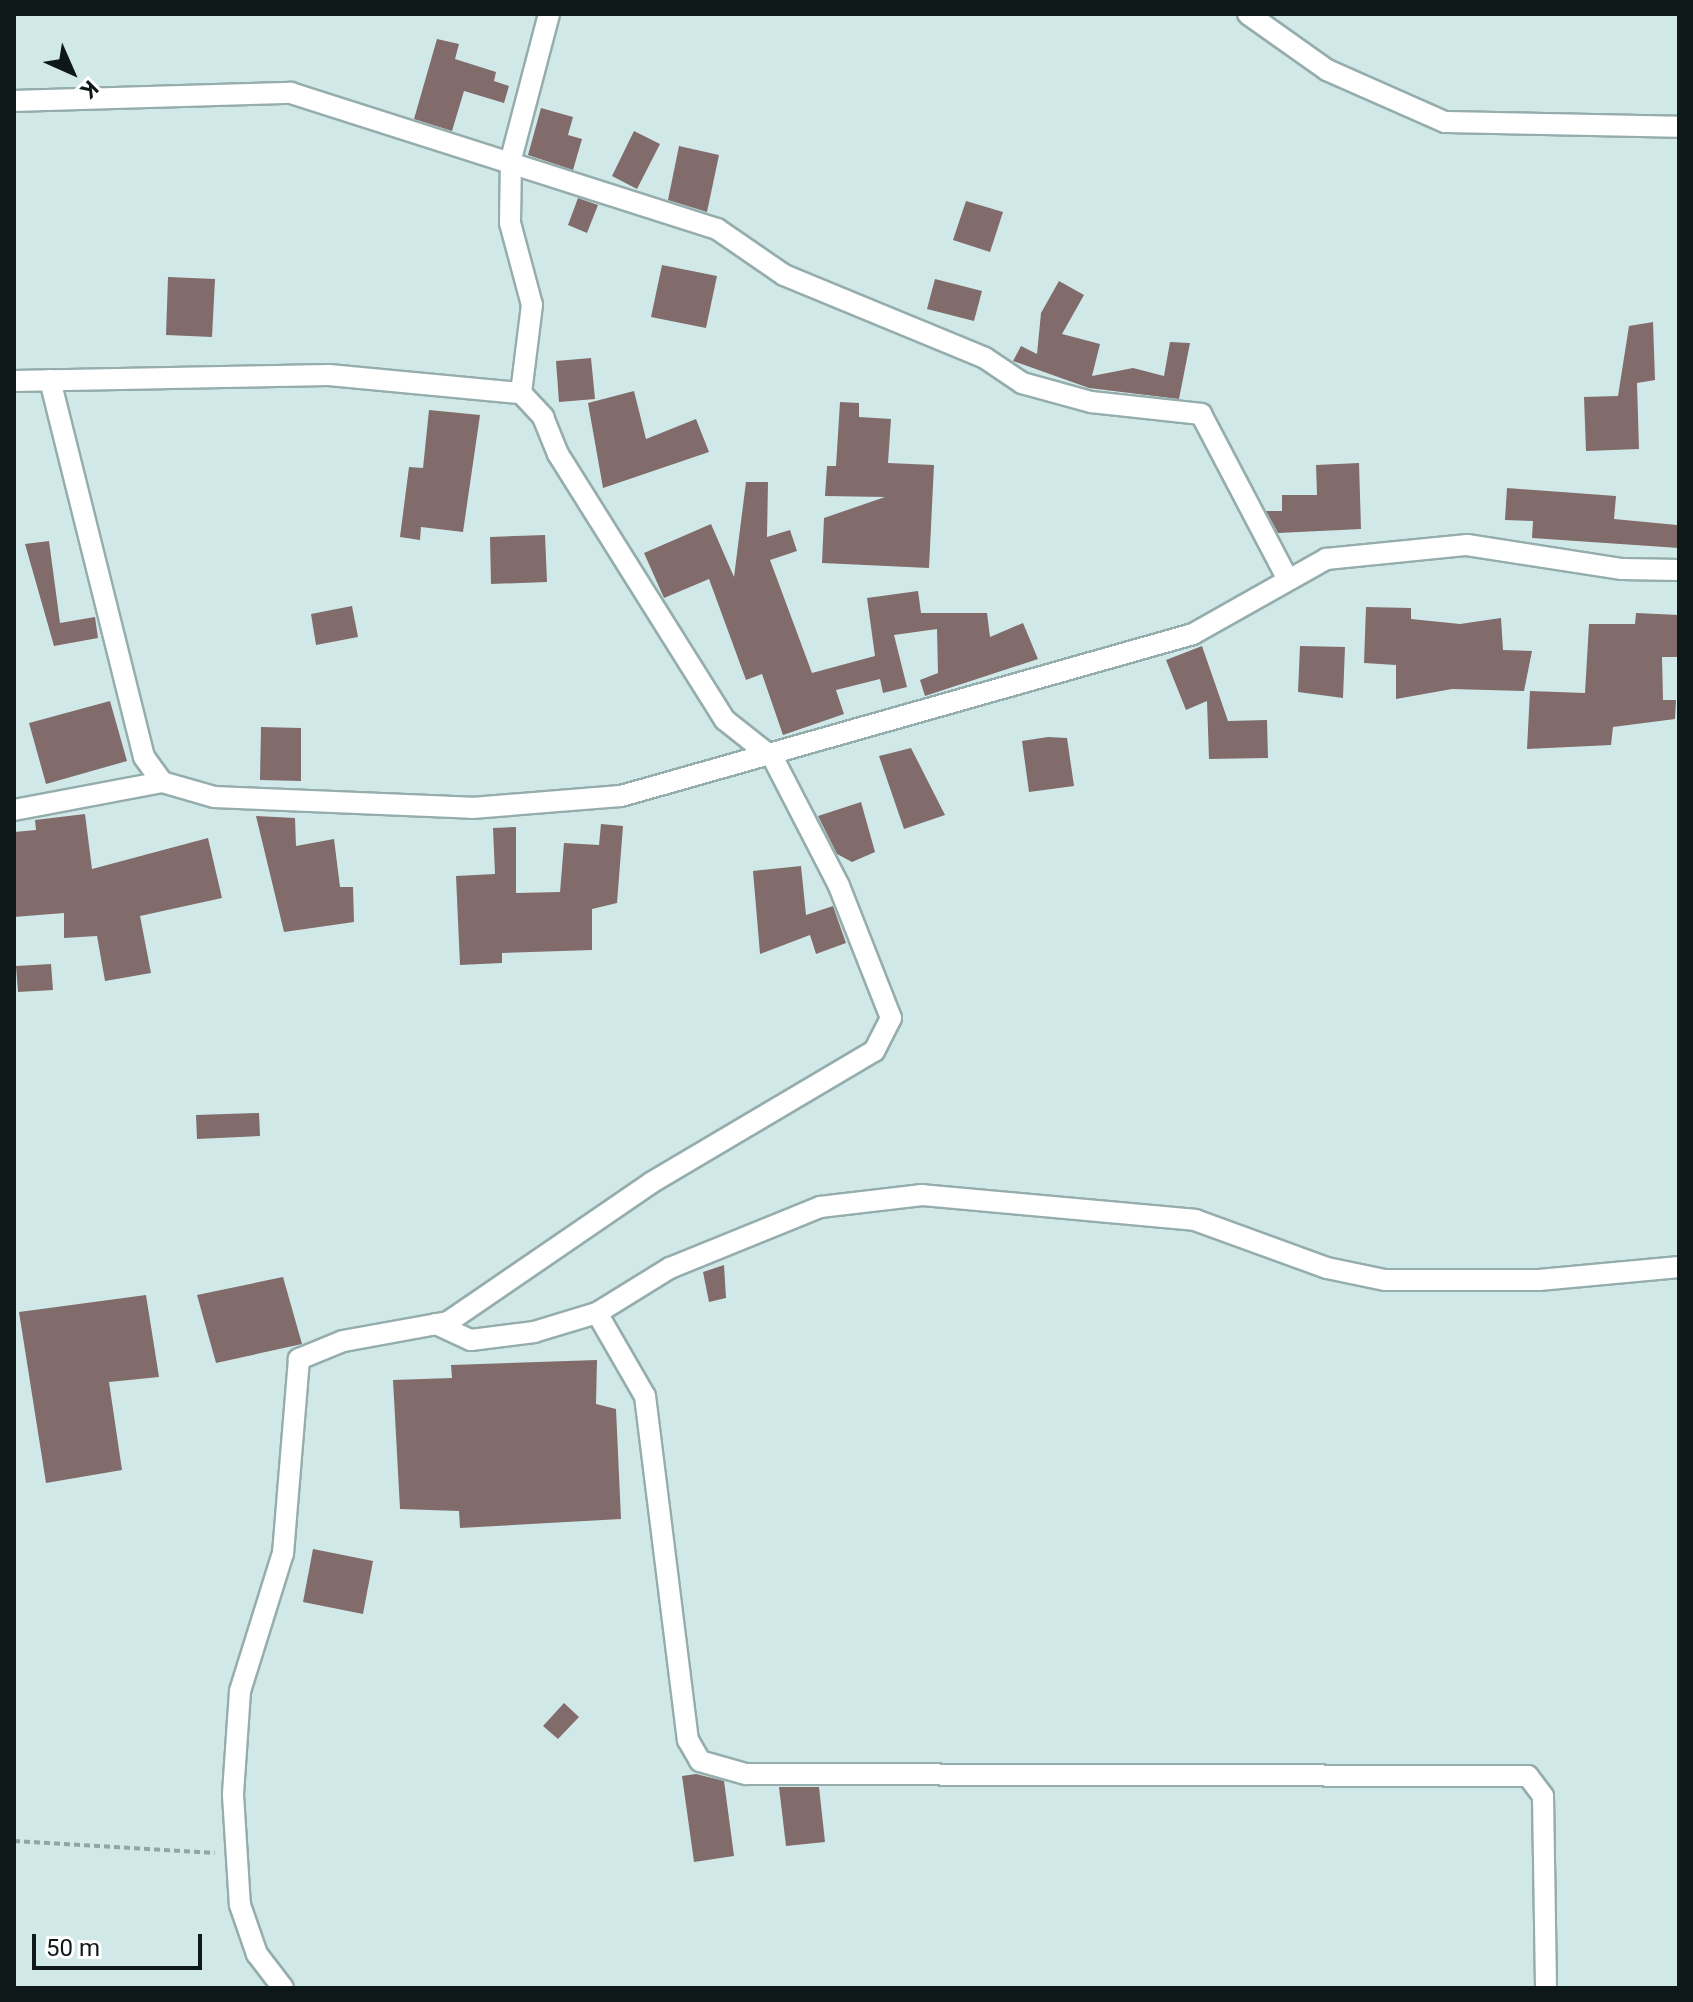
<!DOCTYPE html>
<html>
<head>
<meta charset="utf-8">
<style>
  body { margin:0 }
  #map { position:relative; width:1693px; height:2002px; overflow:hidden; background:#d0e9e8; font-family:Roboto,sans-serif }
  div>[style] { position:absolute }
  .building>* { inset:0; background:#816c6b }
  .path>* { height:4px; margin-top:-2px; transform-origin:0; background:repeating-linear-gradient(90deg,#91a5a4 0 6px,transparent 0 10px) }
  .roads { filter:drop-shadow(2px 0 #95adad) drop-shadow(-2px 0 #95adad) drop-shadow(0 2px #95adad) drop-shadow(0 -2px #95adad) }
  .street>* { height:20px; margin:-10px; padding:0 10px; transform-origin:10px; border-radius:10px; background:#fff }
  span { translate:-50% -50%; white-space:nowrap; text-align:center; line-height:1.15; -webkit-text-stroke:7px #fff; paint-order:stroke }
  .frame { position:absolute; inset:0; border:16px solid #0f1818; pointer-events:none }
  .north { position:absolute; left:32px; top:32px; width:80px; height:80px; -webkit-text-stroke:6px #fff; paint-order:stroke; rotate:135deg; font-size:22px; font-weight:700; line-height:32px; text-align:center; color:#0f1818 }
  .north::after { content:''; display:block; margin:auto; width:28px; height:36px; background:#0f1818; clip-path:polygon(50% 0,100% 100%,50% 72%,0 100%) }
  .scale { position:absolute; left:32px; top:1934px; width:170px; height:36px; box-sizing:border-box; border:4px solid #0f1818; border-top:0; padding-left:10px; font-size:24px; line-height:28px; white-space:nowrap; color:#0f1818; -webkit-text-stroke:6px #fff; paint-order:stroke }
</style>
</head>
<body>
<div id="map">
  <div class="building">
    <div style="clip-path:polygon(437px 39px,459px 44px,455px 59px,496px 72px,494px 81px,509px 86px,504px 103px,464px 91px,452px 131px,414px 119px)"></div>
    <div style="clip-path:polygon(541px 108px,573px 117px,568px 135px,582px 139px,573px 170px,528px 155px)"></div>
    <div style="clip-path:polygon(634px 131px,660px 144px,637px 189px,612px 176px)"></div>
    <div style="clip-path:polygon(679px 146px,719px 155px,707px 212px,668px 200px)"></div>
    <div style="clip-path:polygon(578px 198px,598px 205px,587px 233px,568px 225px)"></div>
    <div style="clip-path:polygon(966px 201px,1003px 212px,990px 252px,953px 240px)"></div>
    <div style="clip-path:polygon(662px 265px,717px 276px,706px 328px,651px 317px)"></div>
    <div style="clip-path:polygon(168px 277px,215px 279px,212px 337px,166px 335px)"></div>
    <div style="clip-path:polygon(935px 279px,982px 291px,974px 321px,927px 309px)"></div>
    <div style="clip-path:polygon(1059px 281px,1084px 295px,1062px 334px,1100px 344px,1092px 376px,1133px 368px,1164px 376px,1170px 342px,1190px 343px,1179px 399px,1089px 388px,1013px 361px,1021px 346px,1037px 354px,1041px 313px)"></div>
    <div style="clip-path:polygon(1653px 322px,1655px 380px,1637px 383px,1639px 449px,1586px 451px,1584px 397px,1618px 396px,1629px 326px)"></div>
    <div style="clip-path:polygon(591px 358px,595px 399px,559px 402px,556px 361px)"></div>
    <div style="clip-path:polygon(634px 391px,646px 439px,696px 419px,709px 452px,603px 488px,588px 403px)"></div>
    <div style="clip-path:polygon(840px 402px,859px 403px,859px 417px,891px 419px,888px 463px,934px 465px,929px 568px,822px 563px,824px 518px,885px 497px,825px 496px,827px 466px,836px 466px)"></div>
    <div style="clip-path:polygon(429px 410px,480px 415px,463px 532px,421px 527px,420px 540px,400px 537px,409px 467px,423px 468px)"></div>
    <div style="clip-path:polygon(1359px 463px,1361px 529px,1278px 533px,1266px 511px,1282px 511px,1282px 495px,1317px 495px,1316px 465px)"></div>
    <div style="clip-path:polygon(746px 482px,768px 482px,767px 537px,790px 530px,797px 551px,770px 560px,812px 673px,875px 656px,867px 598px,918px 591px,921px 613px,987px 613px,990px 637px,1023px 623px,1038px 659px,925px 696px,920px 680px,938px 673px,937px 629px,894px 635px,907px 687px,883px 693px,880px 679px,836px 690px,844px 714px,783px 735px,762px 674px,746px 680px,709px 579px,664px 598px,644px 553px,711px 524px,734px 577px)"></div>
    <div style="clip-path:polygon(1507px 488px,1616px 496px,1614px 519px,1677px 525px,1679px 548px,1532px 538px,1533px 521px,1505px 520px)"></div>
    <div style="clip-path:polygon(545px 535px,547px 582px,491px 584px,490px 537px)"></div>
    <div style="clip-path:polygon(49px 541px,60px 623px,95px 617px,98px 638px,54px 646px,25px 544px)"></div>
    <div style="clip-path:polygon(352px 606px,358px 637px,316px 645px,311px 614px)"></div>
    <div style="clip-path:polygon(1366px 607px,1411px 608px,1411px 619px,1460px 624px,1501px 618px,1503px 650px,1532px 651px,1524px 691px,1452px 689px,1396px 699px,1396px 665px,1364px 663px)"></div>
    <div style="clip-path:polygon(1636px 613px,1679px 615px,1679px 657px,1662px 657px,1663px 700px,1676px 700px,1675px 719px,1613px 727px,1611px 745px,1527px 749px,1530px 691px,1585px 693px,1589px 624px,1635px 624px)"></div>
    <div style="clip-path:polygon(1202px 646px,1228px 721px,1267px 720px,1268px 758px,1209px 759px,1207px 701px,1186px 710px,1166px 660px)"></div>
    <div style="clip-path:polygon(1300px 646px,1345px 647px,1343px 698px,1298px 692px)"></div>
    <div style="clip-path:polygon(110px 701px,127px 761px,46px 784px,29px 723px)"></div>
    <div style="clip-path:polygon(261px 727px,301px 728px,301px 781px,260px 780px)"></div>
    <div style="clip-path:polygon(1048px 737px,1067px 738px,1074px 786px,1029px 792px,1022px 741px)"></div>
    <div style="clip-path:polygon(911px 748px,945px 815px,904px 829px,879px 756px)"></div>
    <div style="clip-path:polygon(861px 802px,875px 852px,852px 862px,837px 854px,818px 816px)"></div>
    <div style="clip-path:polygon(85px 814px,92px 869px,208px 838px,222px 898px,140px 916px,151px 973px,105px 981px,97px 936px,64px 938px,64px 913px,14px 917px,14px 832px,36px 830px,35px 820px)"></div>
    <div style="clip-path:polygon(256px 816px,295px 818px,296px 846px,334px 839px,340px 887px,353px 887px,354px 922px,284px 932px)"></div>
    <div style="clip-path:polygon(601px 824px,623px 826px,617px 903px,592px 909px,592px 950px,502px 953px,502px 963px,460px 965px,456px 876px,495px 874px,493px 828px,516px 827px,516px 893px,560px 892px,564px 843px,599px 845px)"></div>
    <div style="clip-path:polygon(801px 866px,806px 915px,833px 906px,846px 943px,816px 954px,810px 935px,760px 954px,753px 871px)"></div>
    <div style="clip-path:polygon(51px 964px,53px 990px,18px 992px,16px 966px)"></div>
    <div style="clip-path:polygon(259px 1113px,260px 1136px,197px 1139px,196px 1115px)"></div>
    <div style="clip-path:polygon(724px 1265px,726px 1298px,709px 1302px,703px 1272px)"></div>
    <div style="clip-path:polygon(283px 1277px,302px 1344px,216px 1363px,197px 1295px)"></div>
    <div style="clip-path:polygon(146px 1295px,159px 1377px,109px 1382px,122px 1470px,46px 1483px,19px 1312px)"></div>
    <div style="clip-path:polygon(597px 1360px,596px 1404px,616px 1409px,621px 1519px,460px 1528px,459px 1511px,400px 1509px,393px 1380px,452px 1378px,451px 1365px)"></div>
    <div style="clip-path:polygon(313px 1549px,373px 1561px,363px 1614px,303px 1602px)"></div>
    <div style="clip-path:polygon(564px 1703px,579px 1717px,558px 1739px,543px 1726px)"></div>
    <div style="clip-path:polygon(696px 1774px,724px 1781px,734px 1856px,694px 1862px,682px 1776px)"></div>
    <div style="clip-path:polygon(779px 1787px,819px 1787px,825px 1842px,786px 1846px)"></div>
  </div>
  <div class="path">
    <div style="left:14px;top:1841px;width:201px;rotate:3.4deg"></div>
  </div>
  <div class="roads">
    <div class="street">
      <div style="left:1248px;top:14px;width:97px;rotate:35.3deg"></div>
      <div style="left:1327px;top:70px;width:129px;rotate:23.8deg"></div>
      <div style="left:1445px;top:122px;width:234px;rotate:1.2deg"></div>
      <div style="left:14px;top:101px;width:277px;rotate:-1.7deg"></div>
      <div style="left:291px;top:93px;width:447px;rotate:17.7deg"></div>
      <div style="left:717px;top:229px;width:81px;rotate:34.5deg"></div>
      <div style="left:784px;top:275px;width:217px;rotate:22.4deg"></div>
      <div style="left:985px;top:358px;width:45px;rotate:34deg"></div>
      <div style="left:1022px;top:383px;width:72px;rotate:15.4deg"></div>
      <div style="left:1091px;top:402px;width:111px;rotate:6.2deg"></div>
      <div style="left:1201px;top:414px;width:185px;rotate:62.3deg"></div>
      <div style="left:50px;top:380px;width:389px;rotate:76deg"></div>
      <div style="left:144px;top:757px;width:31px;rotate:54deg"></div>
      <div style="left:14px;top:381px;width:315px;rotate:-1.1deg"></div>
      <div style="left:329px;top:375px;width:193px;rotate:5.4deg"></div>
      <div style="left:521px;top:393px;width:33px;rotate:47deg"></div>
      <div style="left:543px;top:417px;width:40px;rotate:68deg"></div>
      <div style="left:558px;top:454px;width:314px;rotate:57.9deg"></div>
      <div style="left:725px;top:720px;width:61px;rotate:38.4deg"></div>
      <div style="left:773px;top:758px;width:144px;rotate:62.7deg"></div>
      <div style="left:839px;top:886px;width:142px;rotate:68.5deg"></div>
      <div style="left:891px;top:1018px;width:37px;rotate:117deg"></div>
      <div style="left:874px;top:1051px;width:259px;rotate:149.4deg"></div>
      <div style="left:651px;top:1183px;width:246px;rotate:145.6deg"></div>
      <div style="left:448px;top:1322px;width:107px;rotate:169.7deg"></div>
      <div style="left:343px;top:1341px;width:48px;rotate:157.8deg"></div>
      <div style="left:299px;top:1359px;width:195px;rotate:94.7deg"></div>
      <div style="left:283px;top:1553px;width:145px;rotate:107.3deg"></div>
      <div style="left:240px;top:1691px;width:104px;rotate:93.9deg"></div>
      <div style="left:233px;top:1795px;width:110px;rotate:86.4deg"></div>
      <div style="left:240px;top:1905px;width:52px;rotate:70.9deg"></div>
      <div style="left:257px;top:1954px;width:43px;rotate:52.6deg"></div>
      <div style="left:521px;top:393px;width:89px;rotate:-82.9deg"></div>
      <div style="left:532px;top:305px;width:85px;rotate:-105deg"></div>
      <div style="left:510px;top:223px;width:64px;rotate:-89.1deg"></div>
      <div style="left:511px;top:159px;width:150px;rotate:-75.3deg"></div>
      <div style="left:14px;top:810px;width:151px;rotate:-10.7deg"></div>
      <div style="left:162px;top:782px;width:54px;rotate:16.1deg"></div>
      <div style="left:214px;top:797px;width:258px;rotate:2.4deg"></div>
      <div style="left:472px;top:808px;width:149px;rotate:-4.6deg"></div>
      <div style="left:621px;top:796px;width:594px;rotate:-15.81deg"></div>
      <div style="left:1193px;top:634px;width:153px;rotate:-29.4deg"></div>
      <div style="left:1326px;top:559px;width:142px;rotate:-5.7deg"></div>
      <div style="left:1467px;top:545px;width:157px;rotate:8.8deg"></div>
      <div style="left:1622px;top:569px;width:57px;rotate:1deg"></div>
      <div style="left:597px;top:1313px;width:96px;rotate:60deg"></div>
      <div style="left:645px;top:1396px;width:347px;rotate:82.9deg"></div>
      <div style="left:688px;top:1740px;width:24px;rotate:60deg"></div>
      <div style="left:700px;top:1761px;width:48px;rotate:15.8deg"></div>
      <div style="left:746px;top:1774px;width:782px;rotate:0.15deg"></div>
      <div style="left:1528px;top:1776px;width:25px;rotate:53deg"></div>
      <div style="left:1543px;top:1796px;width:192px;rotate:89.1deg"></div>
      <div style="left:436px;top:1324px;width:38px;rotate:25deg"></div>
      <div style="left:471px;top:1340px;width:64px;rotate:-7.2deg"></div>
      <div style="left:534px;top:1332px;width:66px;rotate:-16.8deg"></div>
      <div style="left:597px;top:1313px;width:86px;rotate:-31.7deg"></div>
      <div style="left:670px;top:1268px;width:162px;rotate:-22.1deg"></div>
      <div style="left:820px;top:1207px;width:103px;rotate:-6.7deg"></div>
      <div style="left:922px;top:1195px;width:274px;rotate:5.2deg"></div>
      <div style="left:1195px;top:1220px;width:140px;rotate:20deg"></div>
      <div style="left:1327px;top:1268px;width:59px;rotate:11.7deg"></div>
      <div style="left:1385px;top:1280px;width:154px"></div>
      <div style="left:1539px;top:1280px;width:141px;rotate:-5.3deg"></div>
    </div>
  </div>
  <div class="frame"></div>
  <div class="north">K</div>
  <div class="scale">50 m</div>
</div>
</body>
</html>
